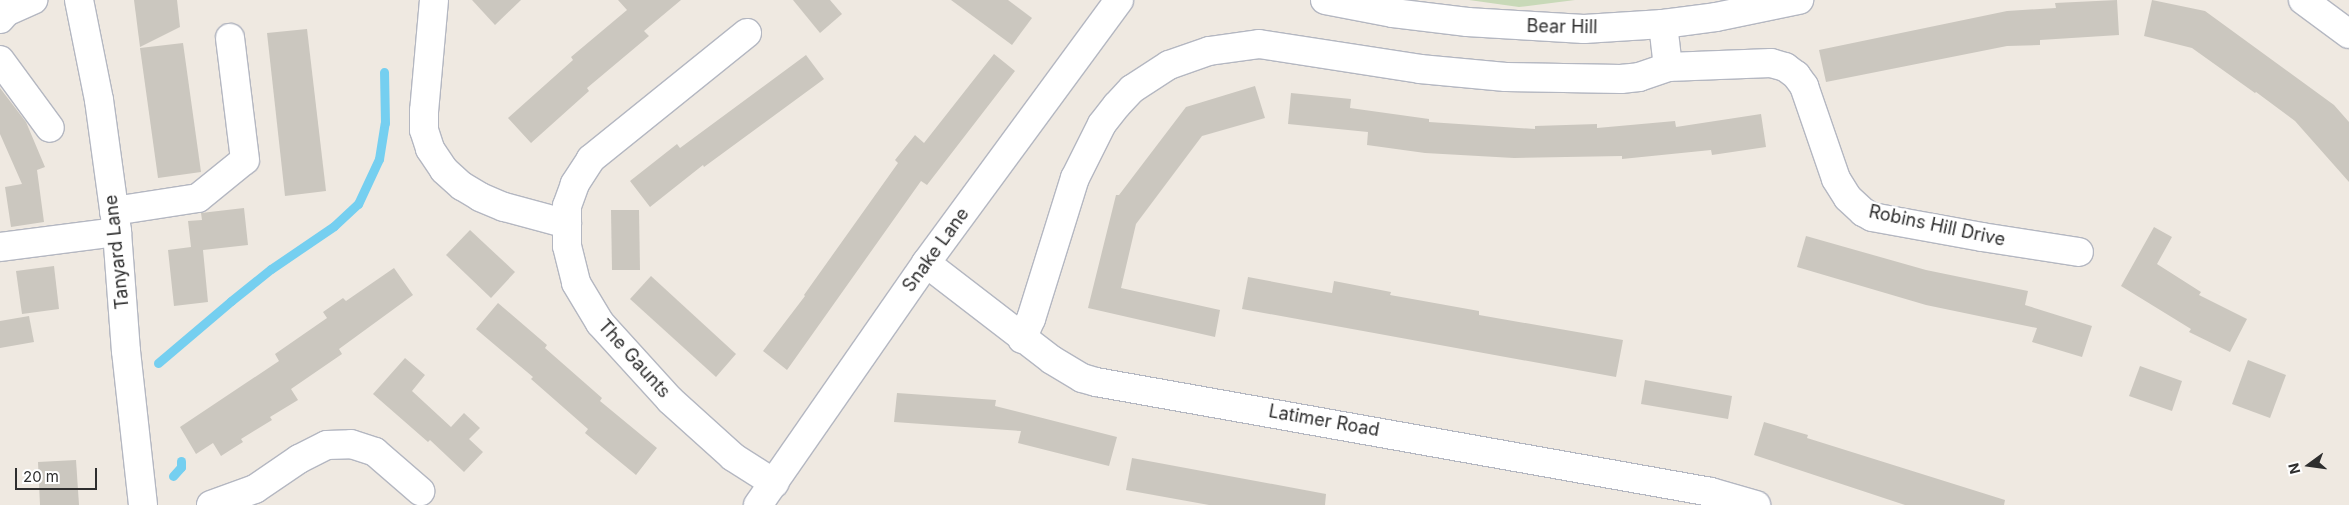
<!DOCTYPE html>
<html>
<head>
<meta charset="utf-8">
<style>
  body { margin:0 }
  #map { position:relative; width:2349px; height:505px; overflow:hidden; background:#efe9e1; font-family:Inter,sans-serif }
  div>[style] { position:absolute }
  .cemetery>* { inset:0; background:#c8d9b8 }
  .stream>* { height:9px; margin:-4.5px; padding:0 4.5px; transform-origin:4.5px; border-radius:4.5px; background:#75cff0 }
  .building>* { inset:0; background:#cbc7bf }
  .roads { filter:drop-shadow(1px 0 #b4b7c1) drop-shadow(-1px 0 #b4b7c1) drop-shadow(0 1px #b4b7c1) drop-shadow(0 -1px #b4b7c1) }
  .minor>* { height:28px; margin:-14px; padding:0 14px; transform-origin:14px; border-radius:14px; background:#fff }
  .tertiary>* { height:28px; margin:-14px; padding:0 14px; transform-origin:14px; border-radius:14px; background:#fff }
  span { translate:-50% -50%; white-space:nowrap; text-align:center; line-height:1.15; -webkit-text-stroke:5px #fff; paint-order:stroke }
  .street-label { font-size:18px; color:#2e2e2e }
  .north { position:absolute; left:2284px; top:440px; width:50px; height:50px; -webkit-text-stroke:4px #fff; paint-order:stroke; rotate:256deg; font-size:14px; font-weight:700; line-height:20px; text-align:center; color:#2e2e2e }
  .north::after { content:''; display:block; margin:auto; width:18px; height:22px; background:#2e2e2e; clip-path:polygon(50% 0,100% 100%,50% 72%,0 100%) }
  .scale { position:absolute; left:15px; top:468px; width:82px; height:22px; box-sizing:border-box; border:2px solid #2e2e2e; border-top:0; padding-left:6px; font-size:15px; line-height:18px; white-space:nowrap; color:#2e2e2e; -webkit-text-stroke:4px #fff; paint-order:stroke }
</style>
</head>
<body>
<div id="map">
  <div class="cemetery">
    <div style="clip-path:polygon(1469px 0,1575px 0,1519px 7px)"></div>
  </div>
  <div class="stream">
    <div style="left:158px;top:363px;width:96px;rotate:-40.3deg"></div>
    <div style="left:231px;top:301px;width:51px;rotate:-38.7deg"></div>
    <div style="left:271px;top:269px;width:76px;rotate:-34.3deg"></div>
    <div style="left:334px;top:226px;width:33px;rotate:-43deg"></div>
    <div style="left:358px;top:204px;width:50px;rotate:-65deg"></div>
    <div style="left:379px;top:159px;width:36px;rotate:-81deg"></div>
    <div style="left:385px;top:123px;width:51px;rotate:-91.1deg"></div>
    <div style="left:173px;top:476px;width:12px;rotate:-48deg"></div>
    <div style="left:181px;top:467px;width:6px;rotate:-90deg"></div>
  </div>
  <div class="building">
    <div style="clip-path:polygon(134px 0,177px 0,180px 27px,140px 47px)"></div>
    <div style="clip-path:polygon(472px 0,521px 0,495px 25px)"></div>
    <div style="clip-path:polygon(618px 0,681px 0,644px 31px,649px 36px,587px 88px,589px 91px,531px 143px,508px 118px,573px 60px,571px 57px,627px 10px)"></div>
    <div style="clip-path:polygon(793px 0,830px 0,842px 14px,820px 33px)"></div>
    <div style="clip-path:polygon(951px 0,1008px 0,1032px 18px,1012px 45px)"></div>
    <div style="clip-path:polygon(2117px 0,2119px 35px,2040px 40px,2040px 45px,2007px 46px,1826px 82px,1819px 50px,2007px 11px,2056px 8px,2055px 3px)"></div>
    <div style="clip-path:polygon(2152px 0,2205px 11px,2334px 105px,2349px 122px,2349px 182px,2295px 121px,2256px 92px,2255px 93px,2192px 48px,2144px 36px)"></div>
    <div style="clip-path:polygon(307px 29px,326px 191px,285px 196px,267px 33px)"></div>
    <div style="clip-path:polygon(183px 43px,201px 172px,158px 178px,140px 48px)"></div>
    <div style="clip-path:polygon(994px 54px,1015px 71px,927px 185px,921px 181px,787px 370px,763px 351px,805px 296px,804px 295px,898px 163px,895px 160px,915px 135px,924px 143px)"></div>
    <div style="clip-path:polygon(806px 55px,824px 79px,704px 167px,703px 165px,650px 207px,630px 181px,677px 144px,680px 148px)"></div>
    <div style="clip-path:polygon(1255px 86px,1265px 118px,1202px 136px,1136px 224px,1121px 288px,1220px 310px,1215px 337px,1088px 308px,1116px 195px,1119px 195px,1186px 107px)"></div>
    <div style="clip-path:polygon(0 88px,26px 122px,45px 167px,37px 170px,44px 222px,11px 227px,5px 187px,22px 184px,0 134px)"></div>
    <div style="clip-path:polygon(1291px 93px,1351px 99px,1350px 108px,1429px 119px,1429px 122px,1535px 129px,1535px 126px,1597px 124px,1597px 128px,1675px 121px,1676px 127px,1761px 114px,1766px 147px,1712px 155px,1711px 150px,1622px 159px,1622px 156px,1514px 158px,1425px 153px,1367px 145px,1368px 132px,1288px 124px)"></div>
    <div style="clip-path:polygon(244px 208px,248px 245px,203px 250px,208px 302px,174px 306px,168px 250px,191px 247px,188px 221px,202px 220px,201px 213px)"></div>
    <div style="clip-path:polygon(611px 210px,639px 210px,640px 270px,612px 270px)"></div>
    <div style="clip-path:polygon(2154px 227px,2172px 237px,2157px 264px,2201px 292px,2199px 295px,2247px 319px,2230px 352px,2189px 332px,2191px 329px,2121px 286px)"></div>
    <div style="clip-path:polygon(470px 230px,515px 272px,491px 298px,446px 255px)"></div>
    <div style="clip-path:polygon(1806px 236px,1926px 270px,2028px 291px,2025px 305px,2092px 326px,2082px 357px,2032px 342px,2037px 328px,1926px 305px,1797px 267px)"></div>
    <div style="clip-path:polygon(54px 266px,59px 309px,22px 314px,16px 271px)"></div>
    <div style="clip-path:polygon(394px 268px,413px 295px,339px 349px,342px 354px,291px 389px,298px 400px,270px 417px,272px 420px,241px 439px,243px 442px,221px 456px,213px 443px,196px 454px,180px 427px,279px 361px,275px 354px,327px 318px,323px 312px,343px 298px,346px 301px)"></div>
    <div style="clip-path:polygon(651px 276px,736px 354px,716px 377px,630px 299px)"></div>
    <div style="clip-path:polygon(1248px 277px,1332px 293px,1334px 281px,1391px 292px,1390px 295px,1479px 311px,1479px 315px,1623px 340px,1616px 377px,1242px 309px)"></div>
    <div style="clip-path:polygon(498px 303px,547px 345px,545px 348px,602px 398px,600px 401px,657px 448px,636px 475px,585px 433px,588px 429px,531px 379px,533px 377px,476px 329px)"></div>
    <div style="clip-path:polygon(29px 316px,34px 342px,0 348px,0 321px)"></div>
    <div style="clip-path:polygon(405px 358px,425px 375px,412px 391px,451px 427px,464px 413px,480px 428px,469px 439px,483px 452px,464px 472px,430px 440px,428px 442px,373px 394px)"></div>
    <div style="clip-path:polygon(2248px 360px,2286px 375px,2270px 418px,2232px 404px)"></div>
    <div style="clip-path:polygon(2140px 366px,2182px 381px,2172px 411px,2129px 396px)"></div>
    <div style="clip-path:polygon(1645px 380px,1732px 396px,1728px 419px,1641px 404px)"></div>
    <div style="clip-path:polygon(897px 393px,996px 400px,995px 406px,1117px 437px,1109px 466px,1018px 443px,1021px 431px,894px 422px)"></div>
    <div style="clip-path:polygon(1764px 422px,1808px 435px,1807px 438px,2005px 500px,2004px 505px,1905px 505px,1754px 455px)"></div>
    <div style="clip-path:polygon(1132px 458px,1326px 494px,1325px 505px,1209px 505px,1126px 490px)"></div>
    <div style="clip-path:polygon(76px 460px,79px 505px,40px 505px,38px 462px)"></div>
  </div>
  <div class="roads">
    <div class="minor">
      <div style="left:434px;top:0;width:111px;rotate:95.1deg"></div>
      <div style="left:424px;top:111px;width:19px;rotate:90deg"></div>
      <div style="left:424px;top:130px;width:20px;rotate:72deg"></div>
      <div style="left:430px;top:149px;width:25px;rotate:56deg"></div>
      <div style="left:444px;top:170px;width:24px;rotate:42deg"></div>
      <div style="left:462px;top:186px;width:21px;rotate:31deg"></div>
      <div style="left:480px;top:197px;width:26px;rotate:23deg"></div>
      <div style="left:504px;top:207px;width:65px;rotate:15.1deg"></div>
      <div style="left:0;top:19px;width:9px;rotate:-49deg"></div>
      <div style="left:6px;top:12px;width:30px;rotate:-24deg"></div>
      <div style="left:1663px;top:24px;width:43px;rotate:83.4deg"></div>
      <div style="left:747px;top:33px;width:201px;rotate:141.1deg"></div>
      <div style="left:591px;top:159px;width:30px;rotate:123deg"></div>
      <div style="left:575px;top:184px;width:23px;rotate:110deg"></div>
      <div style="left:567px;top:206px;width:40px;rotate:90deg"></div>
      <div style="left:567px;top:246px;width:38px;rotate:76deg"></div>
      <div style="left:576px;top:283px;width:47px;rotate:59deg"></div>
      <div style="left:600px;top:323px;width:104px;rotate:47.7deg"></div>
      <div style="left:670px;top:400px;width:85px;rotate:42.1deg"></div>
      <div style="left:733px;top:457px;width:49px;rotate:32.4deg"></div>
      <div style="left:0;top:60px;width:84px;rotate:53.7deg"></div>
      <div style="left:114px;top:211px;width:85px;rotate:-8.8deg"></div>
      <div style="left:198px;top:198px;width:60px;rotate:-39deg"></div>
      <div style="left:245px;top:160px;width:123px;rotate:-97deg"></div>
      <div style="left:0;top:247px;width:118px;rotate:-7.3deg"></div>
      <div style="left:926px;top:263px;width:159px;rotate:37.6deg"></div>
      <div style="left:1052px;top:360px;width:35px;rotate:31deg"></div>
      <div style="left:1082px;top:378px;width:15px;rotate:16deg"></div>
      <div style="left:1096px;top:382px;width:625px;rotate:10.14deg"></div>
      <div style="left:1711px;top:492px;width:47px;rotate:16.1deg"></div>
      <div style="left:1022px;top:339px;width:22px;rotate:-66deg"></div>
      <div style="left:1031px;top:319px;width:148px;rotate:-72.7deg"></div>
      <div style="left:1075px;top:178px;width:60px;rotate:-63.4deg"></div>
      <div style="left:1102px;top:124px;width:24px;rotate:-52deg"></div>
      <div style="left:1117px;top:105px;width:22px;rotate:-47deg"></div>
      <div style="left:1132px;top:89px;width:44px;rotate:-33deg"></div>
      <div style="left:1169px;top:65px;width:42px;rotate:-19.3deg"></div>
      <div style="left:1209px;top:51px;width:50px;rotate:-8deg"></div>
      <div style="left:1259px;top:44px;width:163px;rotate:8.8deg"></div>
      <div style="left:1420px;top:69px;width:86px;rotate:5.3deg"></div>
      <div style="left:1506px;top:77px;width:115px;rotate:1deg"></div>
      <div style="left:1621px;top:79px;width:18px;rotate:-6deg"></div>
      <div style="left:1639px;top:77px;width:31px;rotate:-19deg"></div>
      <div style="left:1668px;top:67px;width:103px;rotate:-2.2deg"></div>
      <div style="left:1771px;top:63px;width:15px;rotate:16deg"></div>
      <div style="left:1785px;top:67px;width:14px;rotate:36deg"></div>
      <div style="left:1796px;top:75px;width:14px;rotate:54deg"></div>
      <div style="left:1804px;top:86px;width:98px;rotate:71deg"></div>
      <div style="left:1836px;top:179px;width:22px;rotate:58deg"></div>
      <div style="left:1848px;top:198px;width:21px;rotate:43deg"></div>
      <div style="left:1863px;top:212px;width:10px;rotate:29deg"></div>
      <div style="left:1872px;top:217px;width:112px;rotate:10.3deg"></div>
      <div style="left:1982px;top:237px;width:98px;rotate:8.8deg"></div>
      <div style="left:211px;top:505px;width:47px;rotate:-20deg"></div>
      <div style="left:255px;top:489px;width:53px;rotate:-34.3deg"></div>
      <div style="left:299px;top:459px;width:31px;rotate:-27deg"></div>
      <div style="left:327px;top:445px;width:24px;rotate:-2deg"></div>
      <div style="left:351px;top:444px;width:25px;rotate:18deg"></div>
      <div style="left:375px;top:452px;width:60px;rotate:40.9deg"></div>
    </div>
    <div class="tertiary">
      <div style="left:79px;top:0;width:102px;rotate:78.7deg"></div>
      <div style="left:99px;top:100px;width:133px;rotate:82.2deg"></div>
      <div style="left:117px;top:232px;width:119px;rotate:85.7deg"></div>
      <div style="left:126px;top:351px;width:155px;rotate:83.7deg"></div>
      <div style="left:1325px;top:0;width:69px;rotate:10.8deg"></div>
      <div style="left:1393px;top:13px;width:75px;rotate:6.9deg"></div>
      <div style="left:1467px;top:22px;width:117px;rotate:3.4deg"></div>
      <div style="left:1584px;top:29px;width:79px;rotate:-3.6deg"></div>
      <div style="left:1663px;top:24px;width:53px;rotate:-7.5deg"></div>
      <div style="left:1716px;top:17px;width:85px;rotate:-11.6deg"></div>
      <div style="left:2303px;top:0;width:57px;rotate:36.5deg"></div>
      <div style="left:758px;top:505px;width:295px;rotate:-55.2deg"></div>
      <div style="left:926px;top:263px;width:326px;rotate:-53.7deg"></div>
    </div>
  </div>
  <div class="street-label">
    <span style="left:1562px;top:27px;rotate:1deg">Bear Hill</span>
    <span style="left:1937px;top:226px;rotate:12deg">Robins Hill Drive</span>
    <span style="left:936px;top:250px;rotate:-54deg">Snake Lane</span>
    <span style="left:117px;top:252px;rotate:-96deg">Tanyard Lane</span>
    <span style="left:634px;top:359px;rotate:48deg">The Gaunts</span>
    <span style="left:1324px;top:421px;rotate:10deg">Latimer Road</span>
  </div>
  <div class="north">N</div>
  <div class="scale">20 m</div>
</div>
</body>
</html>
